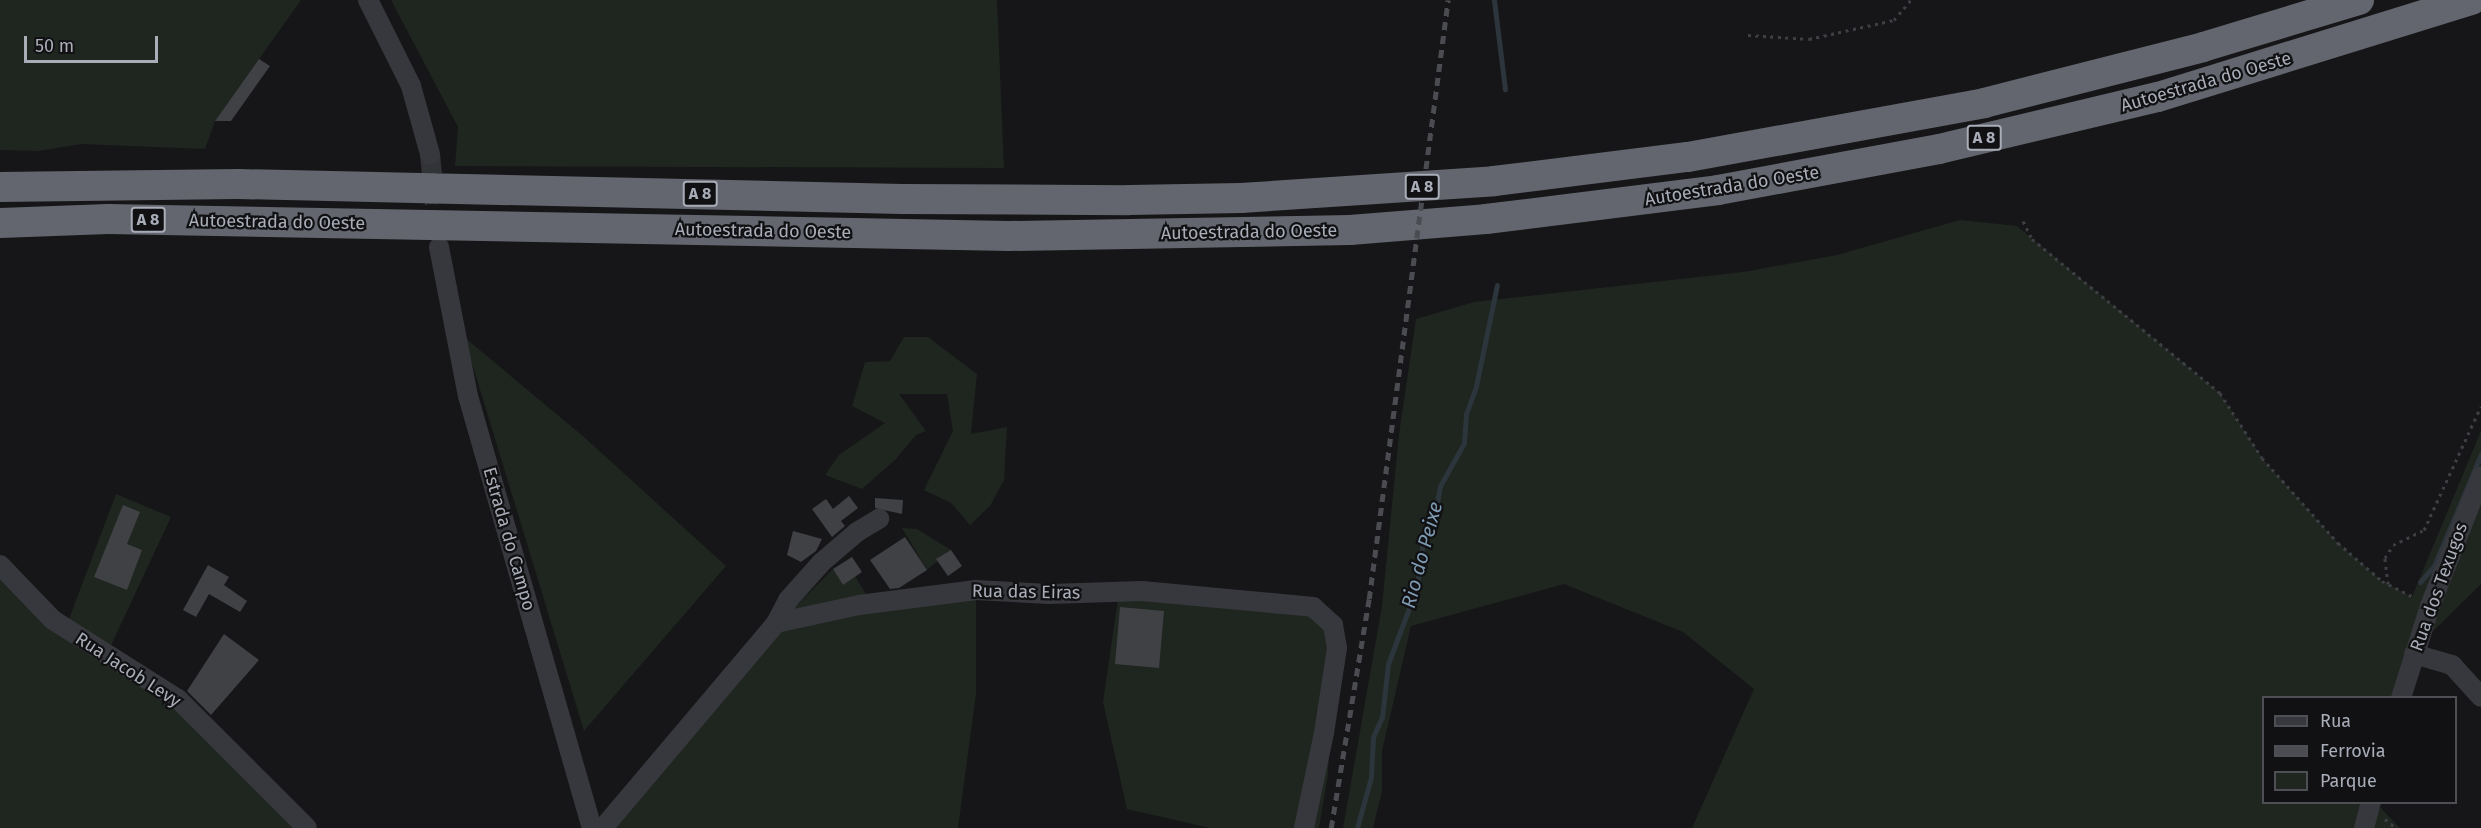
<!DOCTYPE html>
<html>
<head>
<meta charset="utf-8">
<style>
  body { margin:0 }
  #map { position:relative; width:2481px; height:828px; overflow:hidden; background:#161618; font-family:"Fira Sans",sans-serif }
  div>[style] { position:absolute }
  .green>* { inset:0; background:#1e261f }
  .stream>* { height:5px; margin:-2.5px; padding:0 2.5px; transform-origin:2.5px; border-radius:2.5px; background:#2c353c }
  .building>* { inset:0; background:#404145 }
  .minor-tunnel>* { height:20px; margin-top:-10px; transform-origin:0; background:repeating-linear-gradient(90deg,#333438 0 20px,transparent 0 30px) }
  .path>* { height:3px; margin-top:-1.5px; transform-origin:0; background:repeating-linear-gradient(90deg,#3d3f44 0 3px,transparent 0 7.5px) }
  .minor>* { height:20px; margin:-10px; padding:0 10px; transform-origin:10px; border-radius:10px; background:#37383d }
  .highway>* { height:30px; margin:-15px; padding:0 15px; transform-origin:15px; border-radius:15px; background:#63666e }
  .rail>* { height:4.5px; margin-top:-2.25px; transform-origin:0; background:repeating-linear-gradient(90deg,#4a4c52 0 8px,transparent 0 14px) }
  span { translate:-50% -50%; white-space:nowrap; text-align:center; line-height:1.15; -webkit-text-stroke:4.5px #111113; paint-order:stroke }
  .shield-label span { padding:2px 4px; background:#111113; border:2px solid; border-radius:4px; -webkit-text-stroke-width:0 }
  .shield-label { font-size:16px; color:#a8adb8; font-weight:700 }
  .street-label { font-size:18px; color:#a8adb8 }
  .water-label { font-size:20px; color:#7f9bb3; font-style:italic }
  .legend { position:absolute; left:2262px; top:696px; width:195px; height:108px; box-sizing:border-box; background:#111113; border:2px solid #4d4f55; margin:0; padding:8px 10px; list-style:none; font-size:18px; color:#a8adb8 }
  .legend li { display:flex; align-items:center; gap:12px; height:30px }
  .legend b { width:30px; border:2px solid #4d4f55 }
  .scale { position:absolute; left:24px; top:36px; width:134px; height:27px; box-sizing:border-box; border:3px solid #a8adb8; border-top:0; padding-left:8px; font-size:18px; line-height:21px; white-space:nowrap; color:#a8adb8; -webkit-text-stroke:4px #111113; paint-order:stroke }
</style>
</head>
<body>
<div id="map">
  <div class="green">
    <div style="clip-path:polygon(0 0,301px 0,215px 121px,205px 149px,82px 144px,38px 151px,0 150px)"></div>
    <div style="clip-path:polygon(391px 0,997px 0,1004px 168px,455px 166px,458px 127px)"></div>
    <div style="clip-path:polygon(1960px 220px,2017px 226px,2220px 393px,2262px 458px,2338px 543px,2382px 581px,2412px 597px,2481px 431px,2481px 584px,2416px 648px,2401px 697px,2264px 698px,2264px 802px,2376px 803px,2400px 828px,1692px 828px,1754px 689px,1683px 632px,1564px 584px,1411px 626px,1382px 751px,1382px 791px,1373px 828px,1343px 828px,1382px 606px,1399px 434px,1416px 319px,1474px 302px,1743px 272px,1837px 255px)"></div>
    <div style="clip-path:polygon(464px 337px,584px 437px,726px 566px,584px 731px)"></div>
    <div style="clip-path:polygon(904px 337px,928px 337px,977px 374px,971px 434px,1007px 427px,1004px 480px,990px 506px,970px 525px,951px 503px,924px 490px,953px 431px,947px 394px,899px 394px,926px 431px,916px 435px,895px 460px,862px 489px,825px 475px,839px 455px,885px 423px,852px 406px,865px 362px,890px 361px)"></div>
    <div style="clip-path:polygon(116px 494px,171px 517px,107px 654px,66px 627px)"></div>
    <div style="clip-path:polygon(902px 528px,917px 529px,951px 550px,927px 570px)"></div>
    <div style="clip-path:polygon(0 565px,30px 599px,164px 688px,307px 828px,0 828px)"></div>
    <div style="clip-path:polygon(833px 569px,843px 585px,855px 576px,867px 596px,791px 611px)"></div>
    <div style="clip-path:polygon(976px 590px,976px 694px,958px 828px,609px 828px,776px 623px)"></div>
    <div style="clip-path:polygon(1119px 592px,1290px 604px,1333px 625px,1328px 774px,1319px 828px,1210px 828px,1127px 809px,1103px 702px)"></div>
  </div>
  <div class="stream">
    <div style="left:1494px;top:0;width:90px;rotate:83deg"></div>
    <div style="left:2420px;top:582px;width:21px;rotate:-49deg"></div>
    <div style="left:2434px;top:566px;width:121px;rotate:-67.2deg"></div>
    <div style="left:1357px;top:828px;width:53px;rotate:-74.6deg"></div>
    <div style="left:1371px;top:777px;width:40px;rotate:-87.1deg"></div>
    <div style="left:1373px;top:737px;width:22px;rotate:-66deg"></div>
    <div style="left:1382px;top:717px;width:53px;rotate:-83.5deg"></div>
    <div style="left:1388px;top:664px;width:82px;rotate:-69.4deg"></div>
    <div style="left:1417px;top:587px;width:46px;rotate:-82.6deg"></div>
    <div style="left:1423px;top:541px;width:30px;rotate:-66deg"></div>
    <div style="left:1435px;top:514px;width:28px;rotate:-80deg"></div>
    <div style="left:1440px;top:486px;width:49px;rotate:-60.8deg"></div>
    <div style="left:1464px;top:443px;width:29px;rotate:-86deg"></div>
    <div style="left:1466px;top:414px;width:30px;rotate:-70deg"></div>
    <div style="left:1476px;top:386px;width:103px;rotate:-78.3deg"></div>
  </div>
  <div class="building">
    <div style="clip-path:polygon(259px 59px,270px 66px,231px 121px,215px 121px)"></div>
    <div style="clip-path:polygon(849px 496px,858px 508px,841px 521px,845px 526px,832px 537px,812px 509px,826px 499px,833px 509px)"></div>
    <div style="clip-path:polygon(875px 498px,903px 500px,902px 514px,875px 508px)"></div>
    <div style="clip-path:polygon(123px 505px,140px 512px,127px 544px,142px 550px,127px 590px,94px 577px)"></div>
    <div style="clip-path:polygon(793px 531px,822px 539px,816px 551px,801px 562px,787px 555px)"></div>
    <div style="clip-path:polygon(905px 537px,927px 570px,899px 588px,890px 589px,870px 560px)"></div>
    <div style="clip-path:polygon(951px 550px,962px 566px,948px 576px,936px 559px)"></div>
    <div style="clip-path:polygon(852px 557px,862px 572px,843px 585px,833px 569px)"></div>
    <div style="clip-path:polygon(208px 565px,229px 577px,224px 585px,247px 601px,240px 612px,209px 594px,196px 617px,183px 610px)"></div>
    <div style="clip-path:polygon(1120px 607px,1164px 611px,1159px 668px,1115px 664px)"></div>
    <div style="clip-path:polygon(224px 634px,259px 660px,211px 715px,187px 691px)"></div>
  </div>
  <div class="minor-tunnel">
    <div style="left:430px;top:154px;width:81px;rotate:84.4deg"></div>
  </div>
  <div class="path">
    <div style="left:1748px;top:35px;width:61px;rotate:3.8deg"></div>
    <div style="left:1809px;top:39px;width:87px;rotate:-12.6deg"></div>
    <div style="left:1894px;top:20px;width:26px;rotate:-50deg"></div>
    <div style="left:2023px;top:221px;width:20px;rotate:63deg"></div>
    <div style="left:2032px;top:239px;width:243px;rotate:39.3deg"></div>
    <div style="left:2220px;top:393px;width:77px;rotate:57.1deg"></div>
    <div style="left:2262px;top:458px;width:114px;rotate:48.2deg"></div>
    <div style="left:2338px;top:543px;width:58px;rotate:40.8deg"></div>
    <div style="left:2382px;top:581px;width:37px;rotate:27deg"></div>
    <div style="left:2388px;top:584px;width:26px;rotate:-97deg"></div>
    <div style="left:2385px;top:558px;width:15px;rotate:-58deg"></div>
    <div style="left:2393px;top:545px;width:34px;rotate:-26deg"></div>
    <div style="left:2424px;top:530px;width:136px;rotate:-65.3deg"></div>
    <div style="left:2385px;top:819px;width:14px;rotate:39deg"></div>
  </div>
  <div class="minor">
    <div style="left:368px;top:0;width:96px;rotate:63.4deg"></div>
    <div style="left:411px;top:86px;width:71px;rotate:74.4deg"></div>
    <div style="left:439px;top:247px;width:152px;rotate:79deg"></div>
    <div style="left:468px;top:396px;width:449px;rotate:74deg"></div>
    <div style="left:0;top:565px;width:76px;rotate:46.1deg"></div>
    <div style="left:53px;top:620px;width:148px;rotate:32.3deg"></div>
    <div style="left:178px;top:699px;width:182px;rotate:45deg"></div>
    <div style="left:776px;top:623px;width:26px;rotate:-62deg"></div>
    <div style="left:788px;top:600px;width:51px;rotate:-48.2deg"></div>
    <div style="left:822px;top:562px;width:46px;rotate:-40.6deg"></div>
    <div style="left:857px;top:532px;width:26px;rotate:-31deg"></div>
    <div style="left:2414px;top:654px;width:40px;rotate:16deg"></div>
    <div style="left:2452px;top:665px;width:43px;rotate:47.8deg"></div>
    <div style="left:2401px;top:698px;width:96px;rotate:-72.5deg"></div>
    <div style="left:2430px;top:606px;width:139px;rotate:-68.4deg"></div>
    <div style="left:603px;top:828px;width:268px;rotate:-49.8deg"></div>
    <div style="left:776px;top:623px;width:85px;rotate:-12.2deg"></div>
    <div style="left:859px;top:605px;width:118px;rotate:-7.3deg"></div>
    <div style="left:976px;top:590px;width:73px;rotate:3.1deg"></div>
    <div style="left:1049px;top:594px;width:93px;rotate:-1.8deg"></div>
    <div style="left:1142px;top:591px;width:172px;rotate:5.3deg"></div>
    <div style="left:1313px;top:607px;width:27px;rotate:42deg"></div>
    <div style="left:1333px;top:625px;width:23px;rotate:80deg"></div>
    <div style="left:1337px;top:648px;width:86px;rotate:98.7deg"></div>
    <div style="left:1324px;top:733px;width:97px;rotate:101.9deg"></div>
    <div style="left:2364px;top:828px;width:27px;rotate:-75deg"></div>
  </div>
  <div class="highway">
    <div style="left:0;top:187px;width:238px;rotate:-0.7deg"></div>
    <div style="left:238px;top:184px;width:664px;rotate:1.29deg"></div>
    <div style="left:902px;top:199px;width:227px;rotate:0.3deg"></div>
    <div style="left:1129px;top:200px;width:112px;rotate:-1deg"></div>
    <div style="left:1241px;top:198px;width:254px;rotate:-3.8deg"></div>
    <div style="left:1494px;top:181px;width:195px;rotate:-7.1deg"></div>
    <div style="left:1688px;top:157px;width:301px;rotate:-10.3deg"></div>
    <div style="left:1984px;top:103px;width:226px;rotate:-14.3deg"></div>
    <div style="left:2203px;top:47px;width:163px;rotate:-16.8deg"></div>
    <div style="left:0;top:223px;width:108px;rotate:-2.1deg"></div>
    <div style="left:108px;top:219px;width:901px;rotate:1.08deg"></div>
    <div style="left:1009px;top:236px;width:341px;rotate:-1deg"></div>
    <div style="left:1350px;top:230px;width:136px;rotate:-4.6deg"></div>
    <div style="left:1486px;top:219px;width:234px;rotate:-7.1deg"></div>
    <div style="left:1718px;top:190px;width:225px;rotate:-10.5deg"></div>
    <div style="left:1939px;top:149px;width:225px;rotate:-13.4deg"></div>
    <div style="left:2158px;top:97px;width:328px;rotate:-17.2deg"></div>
  </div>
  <div class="rail">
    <div style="left:1331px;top:828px;width:232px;rotate:-80.6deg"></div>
    <div style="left:1369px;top:599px;width:604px;rotate:-82.49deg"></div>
  </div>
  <div class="shield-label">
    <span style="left:1984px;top:138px">A 8</span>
    <span style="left:1422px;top:187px">A 8</span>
    <span style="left:700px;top:194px">A 8</span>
    <span style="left:148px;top:220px">A 8</span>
  </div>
  <div class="street-label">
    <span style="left:2206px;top:82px;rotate:-16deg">Autoestrada do Oeste</span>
    <span style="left:1732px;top:186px;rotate:-9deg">Autoestrada do Oeste</span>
    <span style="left:277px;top:222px;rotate:1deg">Autoestrada do Oeste</span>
    <span style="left:763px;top:231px;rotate:1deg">Autoestrada do Oeste</span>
    <span style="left:1249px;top:232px;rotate:-1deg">Autoestrada do Oeste</span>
    <span style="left:509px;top:539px;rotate:74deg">Estrada do Campo</span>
    <span style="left:2439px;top:587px;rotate:-70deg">Rua dos Texugos</span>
    <span style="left:1026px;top:592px;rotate:1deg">Rua das Eiras</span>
    <span style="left:128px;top:670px;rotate:33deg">Rua Jacob Levy</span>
  </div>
  <div class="water-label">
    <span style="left:1422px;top:555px;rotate:-75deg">Rio do Peixe</span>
  </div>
  <ul class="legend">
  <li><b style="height:8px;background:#37383d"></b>Rua</li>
  <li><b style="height:8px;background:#4a4c52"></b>Ferrovia</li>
  <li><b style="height:16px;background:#1e261f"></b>Parque</li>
  </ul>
  <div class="scale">50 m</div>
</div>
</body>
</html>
